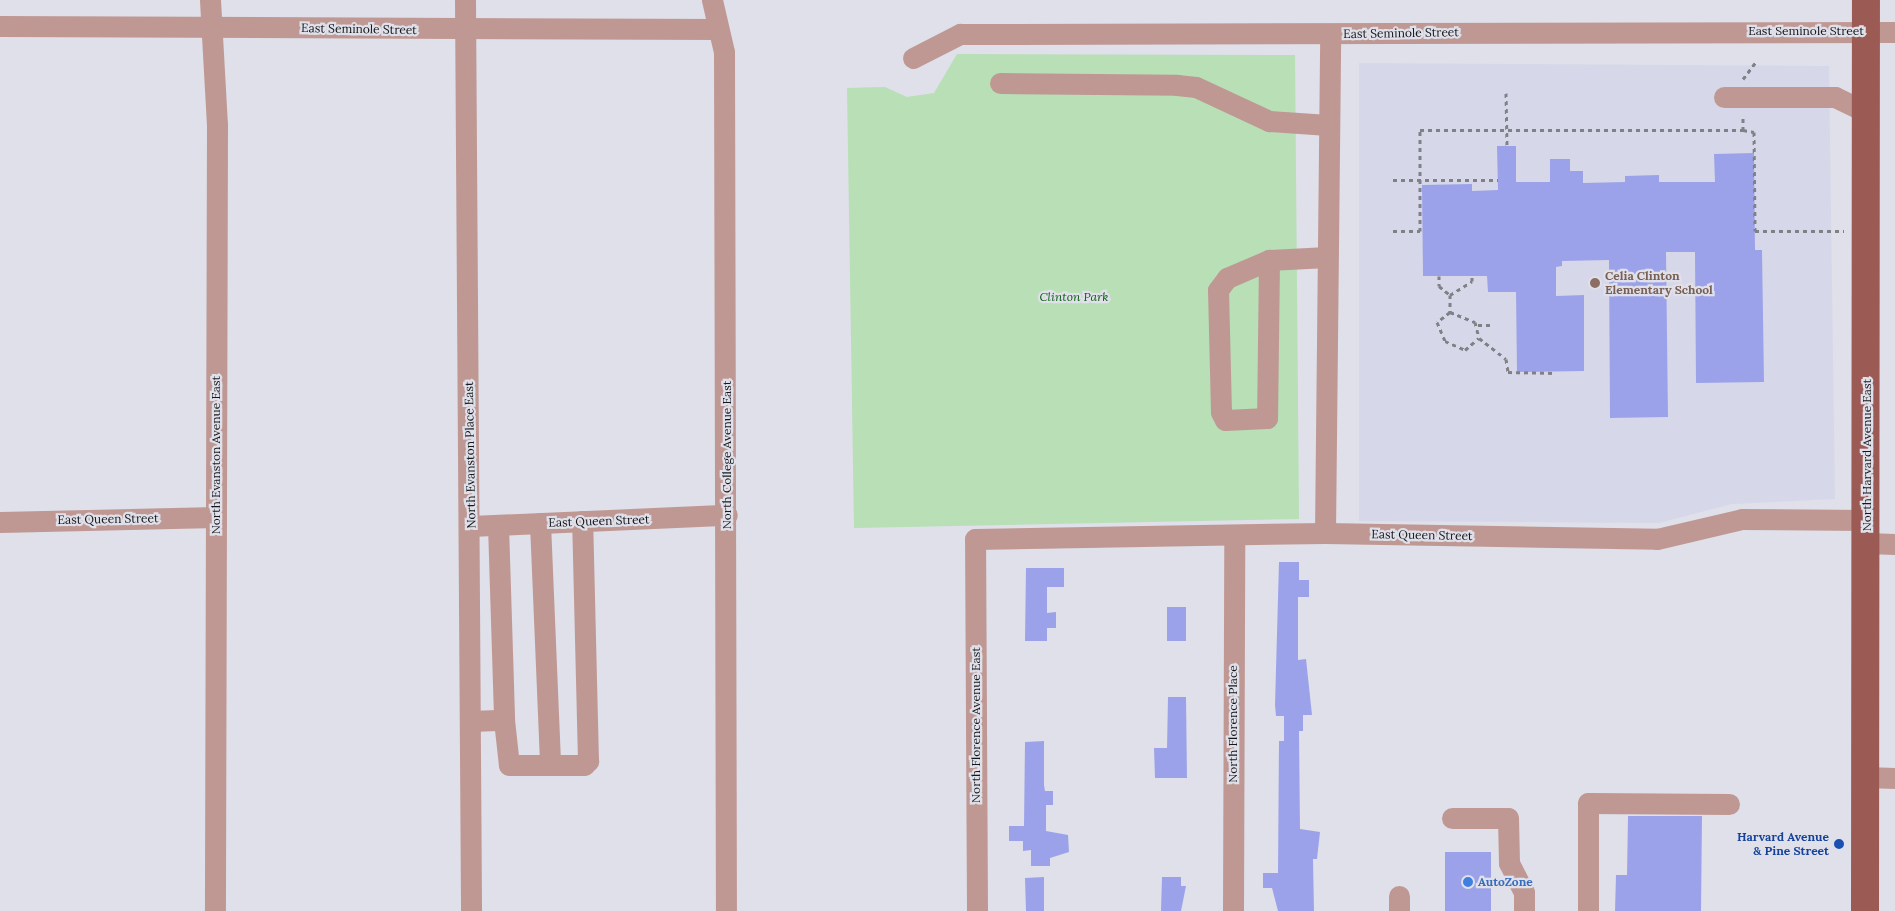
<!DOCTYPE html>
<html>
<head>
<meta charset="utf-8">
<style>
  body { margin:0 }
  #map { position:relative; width:1895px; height:911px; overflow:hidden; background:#dfe0e9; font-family:Lora,serif }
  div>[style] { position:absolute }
  .built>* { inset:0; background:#d6d8e9 }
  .green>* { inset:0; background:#b8dfb6 }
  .building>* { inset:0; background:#9ca2ea }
  .path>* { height:3px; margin-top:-1.5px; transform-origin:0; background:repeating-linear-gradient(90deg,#808187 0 4px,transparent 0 8px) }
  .minor>* { height:21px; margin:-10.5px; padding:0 10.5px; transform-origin:10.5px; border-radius:10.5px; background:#bf9894 }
  .major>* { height:28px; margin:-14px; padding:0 14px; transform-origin:14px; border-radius:14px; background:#9c5a54 }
  .dots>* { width:14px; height:14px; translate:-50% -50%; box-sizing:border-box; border:2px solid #dfe0e9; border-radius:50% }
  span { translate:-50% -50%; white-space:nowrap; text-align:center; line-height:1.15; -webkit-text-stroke:4.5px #dfe0e9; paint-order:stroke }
  .street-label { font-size:12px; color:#151619 }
  .education-label { font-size:12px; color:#785e54; font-weight:700 }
  .left { translate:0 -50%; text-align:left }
  .park-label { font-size:12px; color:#0a6011; font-style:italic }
  .transit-label { font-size:12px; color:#164399; font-weight:700 }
  .right { translate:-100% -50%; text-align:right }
  .shop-label { font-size:12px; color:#366cbe; font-weight:700 }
</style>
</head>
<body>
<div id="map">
  <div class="built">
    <div style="clip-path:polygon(1359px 63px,1829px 66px,1835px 499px,1732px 504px,1659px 523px,1359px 521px)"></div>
  </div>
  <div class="green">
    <div style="clip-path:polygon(957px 54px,1295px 55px,1299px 519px,854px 528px,847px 88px,885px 87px,907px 97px,934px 93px)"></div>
  </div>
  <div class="building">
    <div style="clip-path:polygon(1497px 146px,1516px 146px,1516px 182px,1550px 182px,1550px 159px,1570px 159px,1570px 171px,1583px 171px,1583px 183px,1625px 182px,1625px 176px,1659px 175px,1659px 182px,1715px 182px,1714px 154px,1754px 153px,1755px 250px,1762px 250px,1764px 382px,1696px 383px,1695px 252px,1666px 252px,1668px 417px,1610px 418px,1609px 260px,1562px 261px,1562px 266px,1556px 267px,1556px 296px,1584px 295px,1584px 371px,1517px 372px,1516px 292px,1488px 292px,1487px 276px,1423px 276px,1422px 185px,1472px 184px,1472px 191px,1498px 190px)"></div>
    <div style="clip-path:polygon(1279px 562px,1299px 562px,1299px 580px,1309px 580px,1309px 597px,1298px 597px,1298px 660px,1306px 659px,1312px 715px,1303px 715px,1303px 731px,1299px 731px,1300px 829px,1320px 832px,1317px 859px,1313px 859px,1314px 911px,1278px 911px,1272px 888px,1263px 888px,1263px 873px,1278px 873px,1279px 741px,1284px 741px,1284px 716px,1276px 716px,1275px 705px)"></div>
    <div style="clip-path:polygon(1026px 568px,1064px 568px,1064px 587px,1047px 587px,1047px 613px,1056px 612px,1056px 628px,1047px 628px,1047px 641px,1025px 641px)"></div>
    <div style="clip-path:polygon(1167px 607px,1186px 607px,1186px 641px,1167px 641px)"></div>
    <div style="clip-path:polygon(1168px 697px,1186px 697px,1187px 778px,1155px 778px,1154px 748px,1167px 748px)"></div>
    <div style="clip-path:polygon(1044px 741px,1044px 785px,1045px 791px,1053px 791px,1053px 805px,1046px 805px,1046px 831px,1068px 835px,1069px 852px,1050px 858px,1050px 866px,1031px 866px,1031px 850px,1023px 851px,1023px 841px,1009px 841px,1009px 826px,1024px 826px,1025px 742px)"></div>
    <div style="clip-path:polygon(1628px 816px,1702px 816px,1701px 911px,1615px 911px,1616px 875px,1627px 875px)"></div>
    <div style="clip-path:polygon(1445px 852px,1491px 852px,1491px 911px,1445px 911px)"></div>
    <div style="clip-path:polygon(1044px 877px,1044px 911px,1026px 911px,1025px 878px)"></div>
    <div style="clip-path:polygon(1162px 877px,1181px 877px,1181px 886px,1186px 886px,1181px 911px,1161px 911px)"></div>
  </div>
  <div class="path">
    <div style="left:1743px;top:79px;width:21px;rotate:-53deg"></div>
    <div style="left:1506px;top:93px;width:53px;rotate:88.9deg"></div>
    <div style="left:1743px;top:130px;width:11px;rotate:10deg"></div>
    <div style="left:1754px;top:132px;width:99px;rotate:89.4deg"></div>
    <div style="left:1755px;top:231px;width:89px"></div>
    <div style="left:1393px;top:180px;width:105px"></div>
    <div style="left:1393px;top:231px;width:27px"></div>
    <div style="left:1420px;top:231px;width:101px;rotate:-90deg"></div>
    <div style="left:1420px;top:130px;width:323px"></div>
    <div style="left:1743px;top:130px;width:14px;rotate:-90deg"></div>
    <div style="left:1439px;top:276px;width:10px;rotate:90deg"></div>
    <div style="left:1439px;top:286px;width:14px;rotate:39deg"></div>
    <div style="left:1450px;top:295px;width:17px;rotate:90deg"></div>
    <div style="left:1450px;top:312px;width:27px;rotate:22deg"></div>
    <div style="left:1475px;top:322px;width:16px;rotate:76deg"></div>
    <div style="left:1479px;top:338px;width:34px;rotate:38deg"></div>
    <div style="left:1506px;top:359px;width:13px;rotate:81deg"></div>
    <div style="left:1508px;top:372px;width:47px;rotate:1.2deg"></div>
    <div style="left:1450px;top:295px;width:26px;rotate:-32deg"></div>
    <div style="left:1472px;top:281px;width:5px;rotate:-90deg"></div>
    <div style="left:1450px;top:312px;width:16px;rotate:142deg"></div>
    <div style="left:1437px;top:322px;width:21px;rotate:67deg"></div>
    <div style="left:1445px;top:341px;width:22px;rotate:24deg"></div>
    <div style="left:1465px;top:350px;width:18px;rotate:-41deg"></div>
    <div style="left:1478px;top:325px;width:15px"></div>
  </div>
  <div class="minor">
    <div style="left:210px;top:0;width:124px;rotate:86.8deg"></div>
    <div style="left:217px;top:124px;width:787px;rotate:90.15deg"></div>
    <div style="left:465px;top:0;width:911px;rotate:89.62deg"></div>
    <div style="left:712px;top:0;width:53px;rotate:77deg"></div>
    <div style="left:724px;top:52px;width:859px;rotate:89.87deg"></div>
    <div style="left:0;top:26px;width:717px;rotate:0.24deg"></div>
    <div style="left:913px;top:58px;width:53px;rotate:-27.1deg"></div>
    <div style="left:960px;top:34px;width:935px;rotate:-0.12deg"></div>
    <div style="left:1000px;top:83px;width:177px;rotate:0.6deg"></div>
    <div style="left:1177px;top:85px;width:19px;rotate:6deg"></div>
    <div style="left:1196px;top:87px;width:81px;rotate:25deg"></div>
    <div style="left:1269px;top:121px;width:59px;rotate:3.9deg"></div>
    <div style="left:1724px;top:97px;width:111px"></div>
    <div style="left:1835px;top:97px;width:34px;rotate:26deg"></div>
    <div style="left:1269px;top:260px;width:158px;rotate:90.7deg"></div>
    <div style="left:1267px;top:418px;width:42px;rotate:177.3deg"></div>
    <div style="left:1225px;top:420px;width:9px;rotate:-117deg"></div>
    <div style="left:1221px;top:412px;width:122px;rotate:-91.4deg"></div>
    <div style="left:1218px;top:290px;width:15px;rotate:-53deg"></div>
    <div style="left:1227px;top:278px;width:46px;rotate:-23.2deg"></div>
    <div style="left:1269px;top:260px;width:58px;rotate:-3deg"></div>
    <div style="left:0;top:522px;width:216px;rotate:-1.3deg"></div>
    <div style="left:540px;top:523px;width:242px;rotate:87.6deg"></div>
    <div style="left:498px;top:525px;width:195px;rotate:88.2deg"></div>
    <div style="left:471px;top:526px;width:256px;rotate:-2.5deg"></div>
    <div style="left:1325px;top:533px;width:499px;rotate:-89.4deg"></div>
    <div style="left:1867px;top:543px;width:28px;rotate:2deg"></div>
    <div style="left:471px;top:721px;width:33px;rotate:-2deg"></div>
    <div style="left:504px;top:720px;width:45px;rotate:83.7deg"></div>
    <div style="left:509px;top:765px;width:75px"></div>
    <div style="left:584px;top:765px;width:6px;rotate:-45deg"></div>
    <div style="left:588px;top:761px;width:240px;rotate:-91.4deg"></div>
    <div style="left:1866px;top:777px;width:29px;rotate:2deg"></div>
    <div style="left:1452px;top:818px;width:56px"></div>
    <div style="left:1508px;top:818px;width:45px;rotate:88.7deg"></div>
    <div style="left:1509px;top:863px;width:33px;rotate:63deg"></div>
    <div style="left:1524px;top:892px;width:19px;rotate:90deg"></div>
    <div style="left:977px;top:911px;width:372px;rotate:-90.3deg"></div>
    <div style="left:975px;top:539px;width:350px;rotate:-1deg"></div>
    <div style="left:1325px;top:533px;width:332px;rotate:1deg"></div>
    <div style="left:1657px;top:539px;width:87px;rotate:-13.2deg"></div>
    <div style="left:1742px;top:519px;width:125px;rotate:0.5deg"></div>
    <div style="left:1233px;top:911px;width:374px;rotate:-89.8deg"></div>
    <div style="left:1399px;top:911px;width:15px;rotate:-90deg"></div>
    <div style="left:1588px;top:911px;width:108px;rotate:-90deg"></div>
    <div style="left:1588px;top:803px;width:141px;rotate:0.4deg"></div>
  </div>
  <div class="major">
    <div style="left:1865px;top:911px;width:911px;rotate:-89.94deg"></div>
  </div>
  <div class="dots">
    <div style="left:1595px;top:283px;background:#8d6e63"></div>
    <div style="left:1839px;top:844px;background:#1a4fb4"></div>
    <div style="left:1468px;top:882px;background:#3f7fe0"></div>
  </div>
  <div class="street-label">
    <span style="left:359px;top:29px;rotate:1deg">East Seminole Street</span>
    <span style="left:1806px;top:31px">East Seminole Street</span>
    <span style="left:1401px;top:33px;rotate:-1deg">East Seminole Street</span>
    <span style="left:216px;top:455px;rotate:-90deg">North Evanston Avenue East</span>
    <span style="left:470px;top:455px;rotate:-91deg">North Evanston Place East</span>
    <span style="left:727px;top:455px;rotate:-90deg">North College Avenue East</span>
    <span style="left:1867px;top:455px;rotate:-90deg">North Harvard Avenue East</span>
    <span style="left:108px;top:519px;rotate:-1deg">East Queen Street</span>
    <span style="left:599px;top:521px;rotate:-2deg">East Queen Street</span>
    <span style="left:1422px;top:535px;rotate:1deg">East Queen Street</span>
    <span style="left:1233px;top:724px;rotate:-90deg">North Florence Place</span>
    <span style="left:976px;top:725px;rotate:-90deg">North Florence Avenue East</span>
  </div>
  <div class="education-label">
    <span class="left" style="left:1605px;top:283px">Celia Clinton<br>Elementary School</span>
  </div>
  <div class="park-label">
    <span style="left:1074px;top:297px">Clinton Park</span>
  </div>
  <div class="transit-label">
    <span class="right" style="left:1829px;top:844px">Harvard Avenue<br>&amp; Pine Street</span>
  </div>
  <div class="shop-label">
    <span class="left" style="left:1478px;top:882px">AutoZone</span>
  </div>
</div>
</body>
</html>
